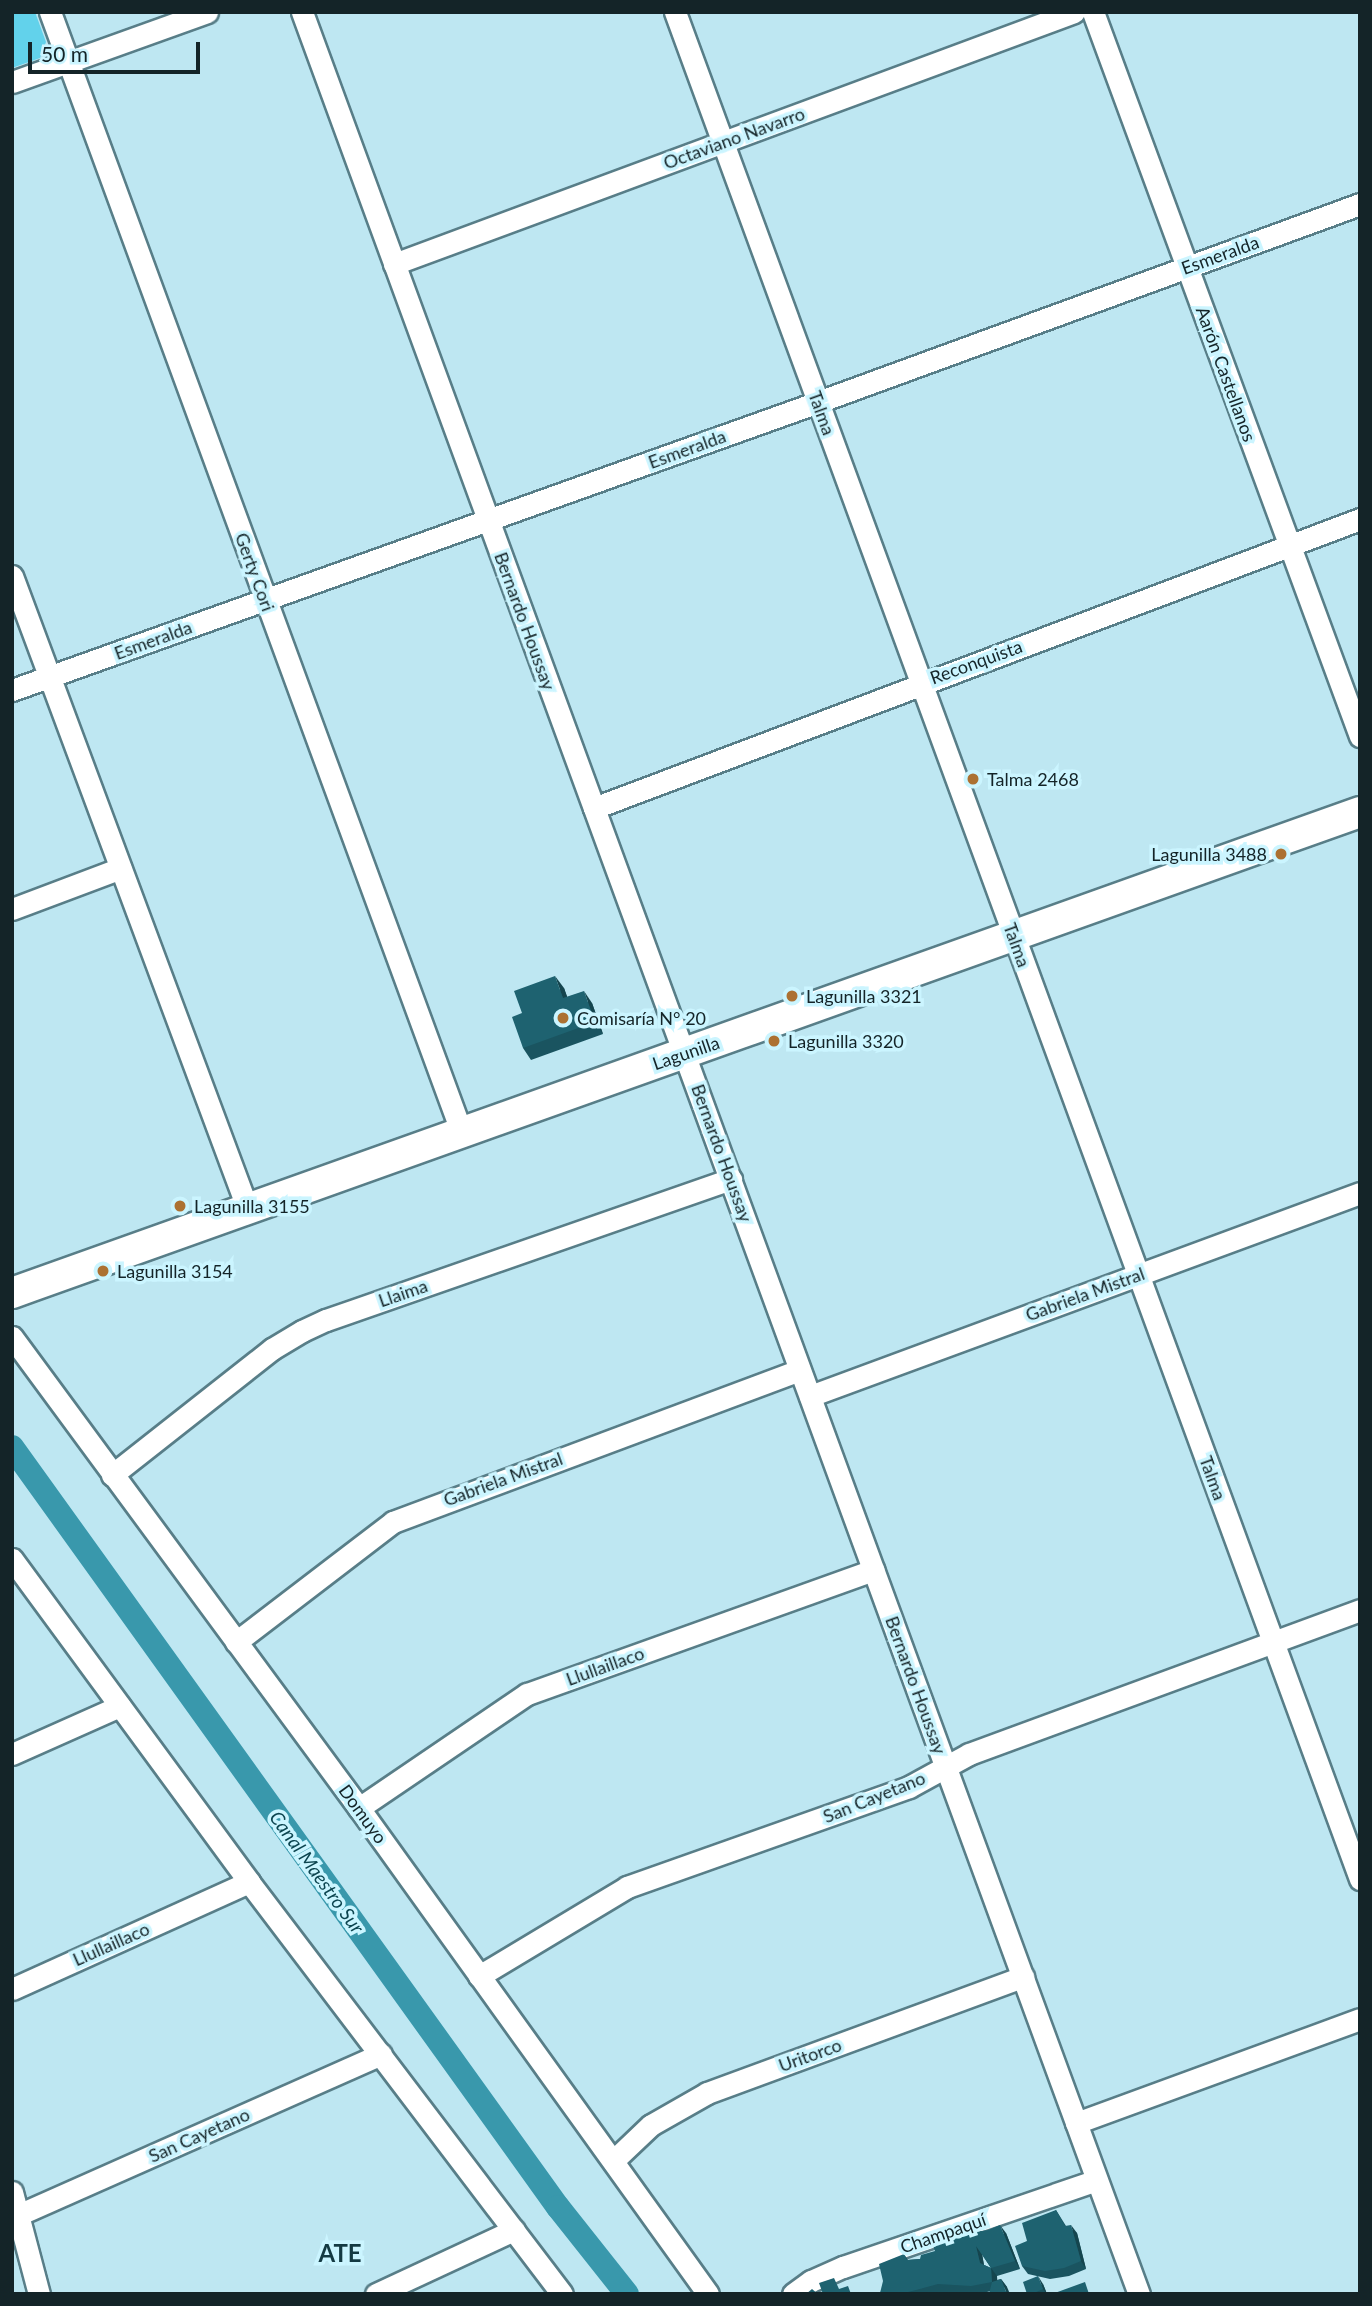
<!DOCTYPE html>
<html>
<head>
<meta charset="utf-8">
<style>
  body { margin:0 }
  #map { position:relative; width:1372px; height:2306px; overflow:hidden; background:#bee7f2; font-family:Lato,sans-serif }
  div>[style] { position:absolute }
  .green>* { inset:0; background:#62d2eb }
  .canal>* { height:24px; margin:-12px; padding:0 12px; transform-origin:12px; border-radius:12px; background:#3998ac }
  .roads { filter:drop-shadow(2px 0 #587e88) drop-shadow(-2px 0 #587e88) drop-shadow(0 2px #587e88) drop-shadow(0 -2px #587e88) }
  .minor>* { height:21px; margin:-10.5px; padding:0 10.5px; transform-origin:10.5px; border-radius:10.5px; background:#fff }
  .secondary>* { height:30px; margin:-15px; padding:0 15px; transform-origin:15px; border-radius:15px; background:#fff }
  .wall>* { inset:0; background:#1a5460 }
  .shaded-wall>* { inset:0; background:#15454e }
  .building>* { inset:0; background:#1e6270 }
  .dots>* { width:19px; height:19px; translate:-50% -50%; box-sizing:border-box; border:4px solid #cbf5ff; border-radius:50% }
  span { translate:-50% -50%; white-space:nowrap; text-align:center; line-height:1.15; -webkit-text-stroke:7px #cbf5ff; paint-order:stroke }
  .street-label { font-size:18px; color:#142428 }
  .poi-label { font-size:18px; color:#142428 }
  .left { translate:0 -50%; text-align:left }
  .right { translate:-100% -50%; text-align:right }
  .water-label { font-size:19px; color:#0d4651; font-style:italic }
  .district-label { font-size:24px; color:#143a43; font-weight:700 }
  .frame { position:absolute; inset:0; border:14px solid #142428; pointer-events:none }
  .scale { position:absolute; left:28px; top:42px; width:172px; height:32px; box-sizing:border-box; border:4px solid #142428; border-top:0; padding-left:9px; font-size:21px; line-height:24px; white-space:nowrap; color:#142428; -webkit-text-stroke:5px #cbf5ff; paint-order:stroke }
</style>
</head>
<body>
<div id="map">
  <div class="green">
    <div style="clip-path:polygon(12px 12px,35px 12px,46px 42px,40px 58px,12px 68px)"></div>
  </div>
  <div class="canal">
    <div style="left:12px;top:1447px;width:936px;rotate:54.31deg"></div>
    <div style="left:558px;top:2207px;width:111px;rotate:51.6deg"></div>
  </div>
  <div class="roads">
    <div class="minor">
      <div style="left:50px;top:12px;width:1192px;rotate:69.83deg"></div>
      <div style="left:302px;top:12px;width:2431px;rotate:69.86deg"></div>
      <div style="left:675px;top:12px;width:1989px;rotate:69.85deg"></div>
      <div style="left:1093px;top:12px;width:772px;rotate:69.76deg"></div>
      <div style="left:12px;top:82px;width:207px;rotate:-19.7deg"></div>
      <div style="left:394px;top:264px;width:725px;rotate:-20.33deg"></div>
      <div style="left:12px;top:576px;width:676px;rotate:69.58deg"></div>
      <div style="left:12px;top:690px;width:856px;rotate:-19.66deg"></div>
      <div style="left:818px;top:402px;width:577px;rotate:-20.07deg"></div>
      <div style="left:594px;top:808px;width:819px;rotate:-20.67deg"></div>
      <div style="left:12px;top:909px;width:116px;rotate:-20.6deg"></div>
      <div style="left:12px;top:1337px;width:585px;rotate:53.62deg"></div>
      <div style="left:359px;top:1808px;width:598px;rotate:54.32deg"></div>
      <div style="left:810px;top:1396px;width:586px;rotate:-20.26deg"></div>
      <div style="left:112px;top:1475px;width:204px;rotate:-38.2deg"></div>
      <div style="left:272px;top:1349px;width:35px;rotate:-31deg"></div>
      <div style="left:302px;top:1331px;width:26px;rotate:-25deg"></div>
      <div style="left:326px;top:1320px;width:429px;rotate:-19.2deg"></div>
      <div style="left:12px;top:1559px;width:401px;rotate:53.7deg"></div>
      <div style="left:249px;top:1882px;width:517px;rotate:52.78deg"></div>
      <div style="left:236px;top:1642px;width:198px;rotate:-37.4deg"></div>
      <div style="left:393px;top:1522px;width:434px;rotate:-20.5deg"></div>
      <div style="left:12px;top:1754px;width:118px;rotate:-24deg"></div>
      <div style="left:359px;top:1808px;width:203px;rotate:-34.2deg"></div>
      <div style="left:527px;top:1694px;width:368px;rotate:-19.7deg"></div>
      <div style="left:479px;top:1976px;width:173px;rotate:-31deg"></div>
      <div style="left:627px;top:1887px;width:299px;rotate:-19.5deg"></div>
      <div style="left:909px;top:1787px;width:68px;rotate:-28.8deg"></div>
      <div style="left:969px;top:1754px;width:417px;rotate:-20.2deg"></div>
      <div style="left:12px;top:1989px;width:260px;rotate:-24.3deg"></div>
      <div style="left:1076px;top:2123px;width:302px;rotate:-20.1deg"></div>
      <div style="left:613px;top:2161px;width:52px;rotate:-43.5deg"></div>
      <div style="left:651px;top:2125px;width:64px;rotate:-29.7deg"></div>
      <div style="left:707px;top:2093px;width:337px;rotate:-20.2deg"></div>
      <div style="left:12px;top:2192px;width:106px;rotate:75.2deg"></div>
      <div style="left:18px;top:2215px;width:397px;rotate:-23.9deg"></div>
      <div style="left:376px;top:2294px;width:152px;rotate:-24.9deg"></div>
      <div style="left:793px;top:2294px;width:22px;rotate:-36deg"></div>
      <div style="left:811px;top:2281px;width:35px;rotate:-24deg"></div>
      <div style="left:843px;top:2267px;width:268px;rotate:-18.9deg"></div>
    </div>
    <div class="secondary">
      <div style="left:12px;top:1293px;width:1431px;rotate:-19.64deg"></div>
    </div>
  </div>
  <div class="wall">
    <div style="clip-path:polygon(564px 988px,567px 997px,592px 1003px,603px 1034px,531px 1060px,523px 1048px,522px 1013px)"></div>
    <div style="clip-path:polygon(1056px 2210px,1066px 2226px,1077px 2233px,1086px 2269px,1069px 2276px,1050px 2279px,1028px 2274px,1022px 2266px,1027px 2241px)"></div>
    <div style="clip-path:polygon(evenodd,1006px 2233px,1020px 2269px,997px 2276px,997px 2280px,1001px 2279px,1007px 2287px,979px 2294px,944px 2292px,936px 2294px,879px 2294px,880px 2293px,904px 2254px,908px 2260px,920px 2259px,1006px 2233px,982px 2254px,991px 2268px,984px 2265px,982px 2254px)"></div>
    <div style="clip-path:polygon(1043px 2284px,1047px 2294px,1027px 2294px)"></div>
  </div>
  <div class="shaded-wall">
    <div style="clip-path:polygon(555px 976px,564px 988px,572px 1010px,563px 998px)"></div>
    <div style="clip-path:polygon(584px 991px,592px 1003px,603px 1034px,595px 1022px)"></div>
    <div style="clip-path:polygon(1000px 2225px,1006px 2233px,1020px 2269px,1015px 2261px)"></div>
    <div style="clip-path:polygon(1071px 2225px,1077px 2233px,1086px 2269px,1081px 2261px)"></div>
    <div style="clip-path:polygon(976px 2246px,982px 2254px,985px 2271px,980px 2263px)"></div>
    <div style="clip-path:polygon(991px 2268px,997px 2276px,998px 2290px,992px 2282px)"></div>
    <div style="clip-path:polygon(1038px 2276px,1043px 2284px,1047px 2294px,1043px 2289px)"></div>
    <div style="clip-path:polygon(1001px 2279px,1007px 2287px,1010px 2294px,1007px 2294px)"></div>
  </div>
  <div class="building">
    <div style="clip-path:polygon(555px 976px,563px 998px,584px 991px,595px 1022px,523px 1048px,512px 1017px,522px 1013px,514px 991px)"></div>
    <div style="clip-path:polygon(1056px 2210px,1065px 2226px,1071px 2225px,1081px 2261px,1064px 2268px,1045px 2271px,1022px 2266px,1015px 2246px,1027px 2241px,1022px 2223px)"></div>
    <div style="clip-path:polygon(evenodd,1000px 2225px,1015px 2261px,991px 2268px,992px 2282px,971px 2286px,938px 2284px,916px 2290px,908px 2292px,909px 2294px,879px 2294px,880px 2293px,883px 2281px,879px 2264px,904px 2254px,907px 2260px,920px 2259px,921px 2255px,935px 2251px,932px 2243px,947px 2236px,988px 2230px,1000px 2225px,976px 2246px,991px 2268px,980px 2263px,976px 2246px)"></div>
    <div style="clip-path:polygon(1038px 2276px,1043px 2289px,1032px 2294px,1027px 2294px,1023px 2282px)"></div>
    <div style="clip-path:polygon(834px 2278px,839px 2289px,848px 2286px,851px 2294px,823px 2294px,819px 2283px)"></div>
    <div style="clip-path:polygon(1001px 2279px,1007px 2294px,989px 2294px,992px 2282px)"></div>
    <div style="clip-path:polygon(1085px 2282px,1089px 2294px,1052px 2294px)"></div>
    <div style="clip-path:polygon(812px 2289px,818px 2294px,806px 2294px)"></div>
  </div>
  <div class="dots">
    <div style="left:973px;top:779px;background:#ac7132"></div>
    <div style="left:1281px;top:854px;background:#ac7132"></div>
    <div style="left:792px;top:996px;background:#ac7132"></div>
    <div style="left:563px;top:1018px;background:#ac7132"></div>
    <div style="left:774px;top:1041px;background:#ac7132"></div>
    <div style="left:180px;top:1206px;background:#ac7132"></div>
    <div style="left:103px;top:1271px;background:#ac7132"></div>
  </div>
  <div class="street-label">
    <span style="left:734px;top:138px;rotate:-20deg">Octaviano Navarro</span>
    <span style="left:1220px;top:255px;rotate:-20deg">Esmeralda</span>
    <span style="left:1226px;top:374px;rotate:70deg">Aarón Castellanos</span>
    <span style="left:822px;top:413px;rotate:70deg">Talma</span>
    <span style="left:687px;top:449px;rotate:-20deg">Esmeralda</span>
    <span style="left:255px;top:572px;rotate:70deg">Gerty Cori</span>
    <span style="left:525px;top:621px;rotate:70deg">Bernardo Houssay</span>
    <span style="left:153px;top:640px;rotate:-20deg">Esmeralda</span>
    <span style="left:976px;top:662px;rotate:-20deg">Reconquista</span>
    <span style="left:1017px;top:945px;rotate:70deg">Talma</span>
    <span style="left:686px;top:1053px;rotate:-19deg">Lagunilla</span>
    <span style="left:722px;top:1153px;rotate:70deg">Bernardo Houssay</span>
    <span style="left:403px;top:1293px;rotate:-19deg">Llaima</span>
    <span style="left:1085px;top:1294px;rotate:-20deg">Gabriela Mistral</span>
    <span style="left:1213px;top:1478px;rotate:70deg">Talma</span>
    <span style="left:503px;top:1479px;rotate:-20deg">Gabriela Mistral</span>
    <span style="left:605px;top:1666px;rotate:-20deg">Llullaillaco</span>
    <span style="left:916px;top:1685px;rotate:70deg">Bernardo Houssay</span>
    <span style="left:874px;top:1797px;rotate:-22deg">San Cayetano</span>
    <span style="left:363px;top:1814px;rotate:54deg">Domuyo</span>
    <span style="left:111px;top:1944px;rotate:-24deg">Llullaillaco</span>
    <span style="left:810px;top:2055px;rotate:-20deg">Uritorco</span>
    <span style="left:199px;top:2135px;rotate:-24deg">San Cayetano</span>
    <span style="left:943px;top:2233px;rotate:-19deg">Champaquí</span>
  </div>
  <div class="poi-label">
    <span class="left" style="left:987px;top:779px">Talma 2468</span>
    <span class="right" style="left:1267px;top:854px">Lagunilla 3488</span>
    <span class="left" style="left:806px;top:996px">Lagunilla 3321</span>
    <span class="left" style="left:577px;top:1018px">Comisaría N° 20</span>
    <span class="left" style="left:788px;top:1041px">Lagunilla 3320</span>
    <span class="left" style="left:194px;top:1206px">Lagunilla 3155</span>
    <span class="left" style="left:117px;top:1271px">Lagunilla 3154</span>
  </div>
  <div class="water-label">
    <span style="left:317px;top:1872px;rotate:54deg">Canal Maestro Sur</span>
  </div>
  <div class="district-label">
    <span style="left:340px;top:2253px">ATE</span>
  </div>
  <div class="frame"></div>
  <div class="scale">50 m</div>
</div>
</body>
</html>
